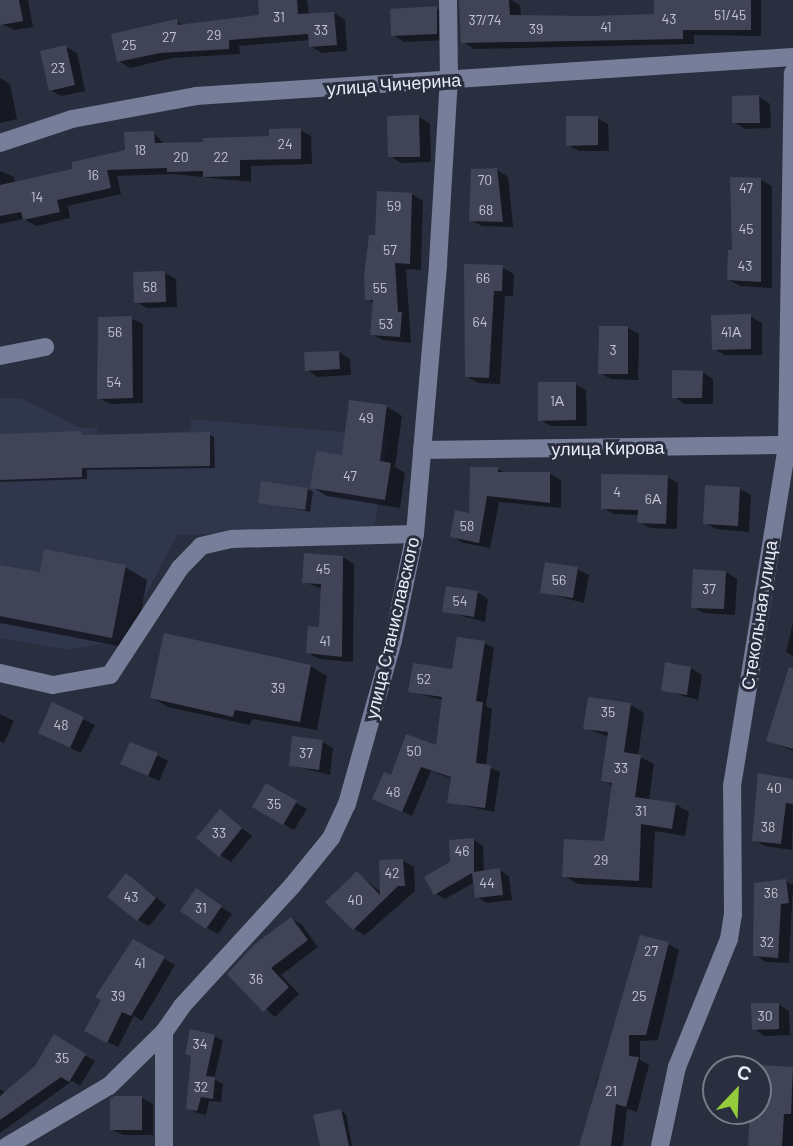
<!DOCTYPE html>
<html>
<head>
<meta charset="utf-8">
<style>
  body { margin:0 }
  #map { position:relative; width:793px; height:1146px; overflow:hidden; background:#2a2f3f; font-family:Barlow,sans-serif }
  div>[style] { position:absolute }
  .built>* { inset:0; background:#30364c }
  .shadow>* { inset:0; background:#0007 }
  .building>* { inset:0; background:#404456 }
  .minor>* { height:18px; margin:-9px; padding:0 9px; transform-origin:9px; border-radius:9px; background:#767e9a }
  span { translate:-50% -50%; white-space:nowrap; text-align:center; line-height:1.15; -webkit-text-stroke:6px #2a2f3f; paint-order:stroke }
  .number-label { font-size:14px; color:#c0c3d0 }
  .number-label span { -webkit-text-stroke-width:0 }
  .street-label { font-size:18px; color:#eaedf8 }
  .north { position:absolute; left:702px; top:1055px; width:70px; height:70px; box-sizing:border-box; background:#2a2f3f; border:2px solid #777b89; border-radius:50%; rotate:23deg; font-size:19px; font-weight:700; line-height:28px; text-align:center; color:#eaedf8 }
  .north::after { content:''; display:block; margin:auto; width:24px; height:32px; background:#94cc3c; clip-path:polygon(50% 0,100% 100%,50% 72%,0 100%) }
</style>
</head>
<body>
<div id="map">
  <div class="built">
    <div style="clip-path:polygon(0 398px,20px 398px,81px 428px,97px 427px,98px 436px,190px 431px,191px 419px,388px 436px,374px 530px,177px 535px,122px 640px,68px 650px,0 638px)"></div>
  </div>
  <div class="shadow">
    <div style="clip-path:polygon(0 0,28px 0,33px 27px,14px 30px,2px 24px)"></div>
    <div style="clip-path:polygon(260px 0,307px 0,309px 15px,334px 13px,345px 20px,347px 51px,322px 53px,310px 46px,310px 40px,239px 46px,240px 54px,173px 58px,130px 68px,119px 61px,177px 21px,184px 26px,261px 17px)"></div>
    <div style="clip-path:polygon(490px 0,511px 0,520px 5px,521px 16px,656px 16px,710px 0,761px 0,761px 36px,694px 35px,694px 44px,474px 49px,463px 42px)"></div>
    <div style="clip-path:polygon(436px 8px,447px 15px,448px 40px,404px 42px,393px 35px)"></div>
    <div style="clip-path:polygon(66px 47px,77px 53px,85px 91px,61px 96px,50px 90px)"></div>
    <div style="clip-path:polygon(0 78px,10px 84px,17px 119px,0 123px)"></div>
    <div style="clip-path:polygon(759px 97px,770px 104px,771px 128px,745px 129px,734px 122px)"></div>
    <div style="clip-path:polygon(419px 117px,430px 124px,431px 162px,401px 163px,390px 156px)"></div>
    <div style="clip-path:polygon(597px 118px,608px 124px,609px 151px,579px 151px,568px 145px)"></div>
    <div style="clip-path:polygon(300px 130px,311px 136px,312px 164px,251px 166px,251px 182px,173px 174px,117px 176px,121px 194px,68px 206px,70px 218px,36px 226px,24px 219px,0 224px,0 171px,14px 177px,15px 183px,74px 170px,127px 152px,154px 133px,165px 145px,270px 138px)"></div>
    <div style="clip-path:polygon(497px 170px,508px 177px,513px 227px,482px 226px,471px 220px)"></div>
    <div style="clip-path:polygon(761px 180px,772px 186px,772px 288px,740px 286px,729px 280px)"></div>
    <div style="clip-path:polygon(412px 194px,423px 201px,421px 270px,406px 269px,411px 343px,383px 340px,372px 334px,374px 303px,367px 299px,377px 237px)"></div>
    <div style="clip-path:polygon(465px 266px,502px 267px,514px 274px,513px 296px,505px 296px,500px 384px,478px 383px,466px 376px)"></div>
    <div style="clip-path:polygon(165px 273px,176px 279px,177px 307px,147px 308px,136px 302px)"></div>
    <div style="clip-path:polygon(750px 316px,762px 323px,762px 355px,725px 355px,714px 349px)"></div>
    <div style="clip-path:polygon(131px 318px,143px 324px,143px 403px,110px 404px,99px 398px)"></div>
    <div style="clip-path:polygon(628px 328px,639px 334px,638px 380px,611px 379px,600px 373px)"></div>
    <div style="clip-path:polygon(339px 352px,350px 359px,351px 375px,318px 377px,307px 370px)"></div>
    <div style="clip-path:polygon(702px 372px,713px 379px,713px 404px,685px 404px,674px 397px)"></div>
    <div style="clip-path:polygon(575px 384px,586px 390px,587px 426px,551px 426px,540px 420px)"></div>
    <div style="clip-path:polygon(351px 402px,387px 407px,402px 416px,395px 467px,405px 473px,400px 508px,327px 496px,312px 487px,343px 457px)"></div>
    <div style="clip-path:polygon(209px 434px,214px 437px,215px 468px,87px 470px,87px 479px,0 482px,0 436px)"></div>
    <div style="clip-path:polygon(498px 469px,506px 474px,550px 474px,561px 480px,561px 508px,499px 502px,490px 548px,463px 543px,452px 536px,471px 515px)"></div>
    <div style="clip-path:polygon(667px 477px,678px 483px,677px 529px,650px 528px,639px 522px,639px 515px,614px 514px,603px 508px)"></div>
    <div style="clip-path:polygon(707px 487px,740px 489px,751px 495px,749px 532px,716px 529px,705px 523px)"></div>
    <div style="clip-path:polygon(308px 489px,313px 492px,310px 512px,260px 502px)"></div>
    <div style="clip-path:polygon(343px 557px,354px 564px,353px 662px,319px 659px,307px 652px,321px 629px,323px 589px,304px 582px)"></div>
    <div style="clip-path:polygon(0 566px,41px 574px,125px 567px,147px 580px,134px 649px,0 623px)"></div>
    <div style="clip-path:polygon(577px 569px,589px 575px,584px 603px,542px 592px)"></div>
    <div style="clip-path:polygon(726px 572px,737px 579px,735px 615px,704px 613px,693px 607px)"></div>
    <div style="clip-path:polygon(477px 592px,488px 599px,485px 622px,444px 611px)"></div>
    <div style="clip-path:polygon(793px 623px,793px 656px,786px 652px)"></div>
    <div style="clip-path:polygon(484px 643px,494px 648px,486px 706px,492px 709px,486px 766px,500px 772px,494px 812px,449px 802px,453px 779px,431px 771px,412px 816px,384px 803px,392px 778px,438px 747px,443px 700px,410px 691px,454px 671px)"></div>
    <div style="clip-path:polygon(310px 666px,327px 676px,317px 730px,252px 719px,250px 725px,168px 707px,151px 697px)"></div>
    <div style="clip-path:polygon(793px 666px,793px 751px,768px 740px)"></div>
    <div style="clip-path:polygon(691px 668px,702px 675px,698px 700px,663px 690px)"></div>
    <div style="clip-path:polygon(589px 699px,631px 705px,644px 713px,638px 756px,654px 764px,649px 800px,675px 804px,689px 812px,685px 836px,655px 831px,652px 888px,578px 884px,564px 876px,605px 843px,614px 787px,603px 780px,609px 737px,585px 728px)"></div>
    <div style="clip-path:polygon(53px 705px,95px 725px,81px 753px,51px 739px)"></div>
    <div style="clip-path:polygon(0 714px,14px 721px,4px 743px,0 741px)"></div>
    <div style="clip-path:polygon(322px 742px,333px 748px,330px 775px,290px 765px)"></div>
    <div style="clip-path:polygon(157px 755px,168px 761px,159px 781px,122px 764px)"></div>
    <div style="clip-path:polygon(793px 781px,792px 850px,765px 846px,754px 840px)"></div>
    <div style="clip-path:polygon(267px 786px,307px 809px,294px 830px,254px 807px)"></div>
    <div style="clip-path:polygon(220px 811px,252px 836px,231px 862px,220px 855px)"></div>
    <div style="clip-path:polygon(474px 840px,483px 846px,484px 872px,499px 870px,509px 876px,512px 900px,487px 903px,477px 897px,475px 882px,445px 899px,436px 894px,452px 863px)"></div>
    <div style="clip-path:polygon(403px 861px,414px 867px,415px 891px,365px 935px,354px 929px,357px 873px,382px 893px)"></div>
    <div style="clip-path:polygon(126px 875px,166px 905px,149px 926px,138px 920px)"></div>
    <div style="clip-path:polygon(785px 881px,793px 885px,789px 963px,766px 962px,755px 955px)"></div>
    <div style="clip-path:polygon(206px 897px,232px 914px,218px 934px,207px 928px)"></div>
    <div style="clip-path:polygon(291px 919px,302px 925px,318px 947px,281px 975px,299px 994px,275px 1017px,229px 974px)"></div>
    <div style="clip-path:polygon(134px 941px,175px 965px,142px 1021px,134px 1016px,118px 1047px,98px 1037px,103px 999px,97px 996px)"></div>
    <div style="clip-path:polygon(668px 944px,679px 950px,658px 1040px,640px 1041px,640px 1060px,649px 1065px,637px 1112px,627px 1109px,623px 1146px,581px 1146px,598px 1077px,603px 1079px)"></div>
    <div style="clip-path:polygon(778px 1004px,789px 1011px,790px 1035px,765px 1036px,754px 1029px)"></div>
    <div style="clip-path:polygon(215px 1036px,223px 1041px,214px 1079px,223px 1084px,221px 1102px,209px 1101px,206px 1115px,197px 1113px,188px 1108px)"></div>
    <div style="clip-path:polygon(54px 1037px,95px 1061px,80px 1086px,72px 1081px,0 1133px,0 1089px,6px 1093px,36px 1067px)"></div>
    <div style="clip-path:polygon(748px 1066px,793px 1069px,793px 1146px,748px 1146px,748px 1111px,758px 1111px,758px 1069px)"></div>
    <div style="clip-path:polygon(142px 1098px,153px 1104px,153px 1135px,123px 1135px,111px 1129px)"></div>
    <div style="clip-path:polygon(341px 1111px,346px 1114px,352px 1146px,322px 1146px)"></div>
  </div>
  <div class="building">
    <div style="clip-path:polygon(0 0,19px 0,23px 21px,0 25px)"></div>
    <div style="clip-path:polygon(258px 0,297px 0,298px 14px,334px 12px,337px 45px,309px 47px,308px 34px,229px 40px,229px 49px,160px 53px,117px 62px,111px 34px,177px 19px,178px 25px,259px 15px)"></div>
    <div style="clip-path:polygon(459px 0,509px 0,510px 15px,590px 16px,654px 14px,654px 0,751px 0,751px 30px,683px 30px,683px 39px,461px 43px)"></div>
    <div style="clip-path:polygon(437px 6px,437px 34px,391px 36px,390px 9px)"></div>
    <div style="clip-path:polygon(66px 45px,75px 85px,49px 91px,40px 51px)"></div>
    <div style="clip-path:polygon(759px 95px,760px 123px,732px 123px,732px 96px)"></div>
    <div style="clip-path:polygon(419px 115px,420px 157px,388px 157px,387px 116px)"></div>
    <div style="clip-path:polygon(566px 116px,598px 116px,598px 145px,566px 146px)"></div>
    <div style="clip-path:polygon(301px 128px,301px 159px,240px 160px,240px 176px,203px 177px,203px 171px,167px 172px,167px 168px,107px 170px,111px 188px,57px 200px,60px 212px,23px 220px,21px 212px,0 216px,0 185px,72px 169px,72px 162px,125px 150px,124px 132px,154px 131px,155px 143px,203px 142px,203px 138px,269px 136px,269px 129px)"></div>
    <div style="clip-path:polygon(497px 168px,503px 222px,469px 221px,471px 169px)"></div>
    <div style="clip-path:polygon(730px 177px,761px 178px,761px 282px,727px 280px,728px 250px,732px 250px)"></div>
    <div style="clip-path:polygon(377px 191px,412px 193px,410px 264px,395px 263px,398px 312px,402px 312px,400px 337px,370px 335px,373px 300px,365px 300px,364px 276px,369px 235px,375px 235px)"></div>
    <div style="clip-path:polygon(464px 264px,503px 265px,502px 291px,494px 291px,489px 378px,465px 377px)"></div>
    <div style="clip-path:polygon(165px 271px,166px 302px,134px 303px,133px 272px)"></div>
    <div style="clip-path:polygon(751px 314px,751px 349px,712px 350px,711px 315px)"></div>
    <div style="clip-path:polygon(132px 316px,133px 398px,97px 399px,98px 317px)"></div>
    <div style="clip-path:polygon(599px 326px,628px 326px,628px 374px,598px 374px)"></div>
    <div style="clip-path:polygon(339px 351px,340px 369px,305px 371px,304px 352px)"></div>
    <div style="clip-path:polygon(672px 370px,703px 371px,702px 398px,672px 398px)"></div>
    <div style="clip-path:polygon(538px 382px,576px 382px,576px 420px,538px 421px)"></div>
    <div style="clip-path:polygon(349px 400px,387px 405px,380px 461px,391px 463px,385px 500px,310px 488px,316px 451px,342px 455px)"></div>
    <div style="clip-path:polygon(81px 431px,81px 435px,210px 432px,210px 466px,82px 468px,82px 477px,0 480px,0 434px)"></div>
    <div style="clip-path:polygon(470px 467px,498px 467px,498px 472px,550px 472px,550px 503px,487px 496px,479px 543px,450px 537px,455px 510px,469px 513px)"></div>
    <div style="clip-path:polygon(601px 474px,668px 475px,666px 524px,637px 523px,638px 510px,601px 509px)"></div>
    <div style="clip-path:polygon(261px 481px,308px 488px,305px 510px,258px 503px)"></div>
    <div style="clip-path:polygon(705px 485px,740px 487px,738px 526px,703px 524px)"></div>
    <div style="clip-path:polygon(44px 549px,126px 565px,112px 638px,0 616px,0 565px,40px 572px)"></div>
    <div style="clip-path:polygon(304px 553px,343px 556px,342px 657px,306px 653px,308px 626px,319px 627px,321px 584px,302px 583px)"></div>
    <div style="clip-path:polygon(545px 562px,578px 567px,573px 598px,540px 593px)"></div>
    <div style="clip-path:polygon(693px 569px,726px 571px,724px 609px,691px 608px)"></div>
    <div style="clip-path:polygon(446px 586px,478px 591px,474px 617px,442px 612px)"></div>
    <div style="clip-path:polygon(164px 633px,311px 665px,300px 722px,235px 710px,233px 717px,150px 698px)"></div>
    <div style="clip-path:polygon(457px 637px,485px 641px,476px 701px,483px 702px,476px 763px,491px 765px,485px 808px,447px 803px,451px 777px,421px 767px,402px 812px,372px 799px,384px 772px,391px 775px,406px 734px,436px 745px,442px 697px,408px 692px,413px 663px,452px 669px)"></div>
    <div style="clip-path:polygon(665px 662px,691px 667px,687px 695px,661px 691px)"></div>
    <div style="clip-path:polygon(789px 667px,793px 668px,793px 749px,766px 741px)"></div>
    <div style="clip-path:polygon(588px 697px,631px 703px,624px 752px,641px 755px,635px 797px,676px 803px,672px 829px,641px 824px,639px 881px,562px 877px,564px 839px,604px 841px,612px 783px,601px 781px,608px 732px,583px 729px)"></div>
    <div style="clip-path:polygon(52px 702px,84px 717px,70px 748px,38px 733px)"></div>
    <div style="clip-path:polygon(292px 736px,323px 740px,319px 770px,289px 766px)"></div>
    <div style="clip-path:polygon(130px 742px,158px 753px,148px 776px,120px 764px)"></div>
    <div style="clip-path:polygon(758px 773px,793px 779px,793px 804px,786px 803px,781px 844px,752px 841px)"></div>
    <div style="clip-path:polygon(266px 783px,297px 801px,283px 825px,252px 807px)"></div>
    <div style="clip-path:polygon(220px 809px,242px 828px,219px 857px,196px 838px)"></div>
    <div style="clip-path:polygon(474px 838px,474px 872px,500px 868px,503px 895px,475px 898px,472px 873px,434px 895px,424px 877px,450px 862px,449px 840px)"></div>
    <div style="clip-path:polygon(403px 859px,405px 886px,398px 886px,353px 930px,325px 902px,357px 871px,380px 895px,379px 860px)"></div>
    <div style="clip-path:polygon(126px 873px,156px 898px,137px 921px,107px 897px)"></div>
    <div style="clip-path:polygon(786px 879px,789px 903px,781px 904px,778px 958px,753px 956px,754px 883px)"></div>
    <div style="clip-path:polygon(196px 888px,222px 906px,206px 929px,180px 911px)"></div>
    <div style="clip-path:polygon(291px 917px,308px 940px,271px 968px,289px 987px,263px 1012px,227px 974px,255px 944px)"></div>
    <div style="clip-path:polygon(640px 935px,669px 942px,646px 1035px,629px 1035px,629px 1056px,639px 1057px,626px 1107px,616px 1104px,611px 1146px,579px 1146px)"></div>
    <div style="clip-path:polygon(133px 939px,165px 957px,131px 1016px,122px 1012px,107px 1043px,84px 1031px,101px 1000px,95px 997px)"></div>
    <div style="clip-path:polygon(751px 1003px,779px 1003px,779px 1029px,752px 1030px)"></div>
    <div style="clip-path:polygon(190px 1029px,215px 1035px,206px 1076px,215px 1077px,213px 1099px,201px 1097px,197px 1111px,186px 1109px,191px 1056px,185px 1054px)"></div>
    <div style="clip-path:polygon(54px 1034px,86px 1054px,69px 1082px,61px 1077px,0 1120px,0 1096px,35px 1066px)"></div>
    <div style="clip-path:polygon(758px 1065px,793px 1067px,791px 1114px,784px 1114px,782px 1146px,748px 1146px,749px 1111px,758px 1111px)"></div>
    <div style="clip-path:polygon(114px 1096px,142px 1096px,142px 1130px,110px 1130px,110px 1099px)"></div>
    <div style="clip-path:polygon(341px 1109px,349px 1146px,320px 1146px,313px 1115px)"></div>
  </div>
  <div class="minor">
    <div style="left:0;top:143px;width:76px;rotate:-18.4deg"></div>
    <div style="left:72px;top:119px;width:126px;rotate:-10.5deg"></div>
    <div style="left:196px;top:96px;width:598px;rotate:-3.74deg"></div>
    <div style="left:0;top:356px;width:46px;rotate:-11.3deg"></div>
    <div style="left:422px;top:450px;width:371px;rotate:-0.8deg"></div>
    <div style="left:0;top:673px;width:54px;rotate:12.8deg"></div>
    <div style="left:53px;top:685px;width:58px;rotate:-10deg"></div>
    <div style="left:110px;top:675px;width:128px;rotate:-56.8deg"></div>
    <div style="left:180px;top:568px;width:30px;rotate:-46deg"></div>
    <div style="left:201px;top:546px;width:32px;rotate:-13deg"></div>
    <div style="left:232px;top:539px;width:183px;rotate:-1.6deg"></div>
    <div style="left:7px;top:1146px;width:118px;rotate:-30.5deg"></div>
    <div style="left:109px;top:1086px;width:77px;rotate:-44.5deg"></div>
    <div style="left:164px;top:1032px;width:32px;rotate:-55deg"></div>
    <div style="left:182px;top:1006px;width:163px;rotate:-47.5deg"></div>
    <div style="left:292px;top:886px;width:62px;rotate:-50.9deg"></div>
    <div style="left:331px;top:838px;width:38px;rotate:-65deg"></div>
    <div style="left:347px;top:804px;width:170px;rotate:-74.3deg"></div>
    <div style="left:393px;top:640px;width:108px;rotate:-78.3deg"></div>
    <div style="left:415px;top:534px;width:272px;rotate:-85.1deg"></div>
    <div style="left:438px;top:263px;width:183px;rotate:-86.6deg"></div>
    <div style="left:449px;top:80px;width:80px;rotate:-90.7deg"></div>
    <div style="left:164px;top:1146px;width:114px;rotate:-90deg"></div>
    <div style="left:660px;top:1146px;width:81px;rotate:-77.9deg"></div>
    <div style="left:677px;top:1067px;width:138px;rotate:-67.9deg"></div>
    <div style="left:729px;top:939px;width:24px;rotate:-81deg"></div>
    <div style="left:733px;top:915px;width:129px;rotate:-90.4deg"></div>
    <div style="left:732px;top:786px;width:345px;rotate:-80.8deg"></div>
    <div style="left:787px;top:445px;width:372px;rotate:-89.1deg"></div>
  </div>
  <div class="number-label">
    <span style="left:730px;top:15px">51/45</span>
    <span style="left:279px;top:17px">31</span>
    <span style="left:669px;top:19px">43</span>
    <span style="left:485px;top:20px">37/74</span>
    <span style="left:606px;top:27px">41</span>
    <span style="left:536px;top:29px">39</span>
    <span style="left:321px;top:30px">33</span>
    <span style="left:214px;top:35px">29</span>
    <span style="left:169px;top:37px">27</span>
    <span style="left:129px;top:45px">25</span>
    <span style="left:58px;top:68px">23</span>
    <span style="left:285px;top:144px">24</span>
    <span style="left:140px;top:150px">18</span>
    <span style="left:181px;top:157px">20</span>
    <span style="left:221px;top:157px">22</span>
    <span style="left:93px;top:175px">16</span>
    <span style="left:485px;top:180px">70</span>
    <span style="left:746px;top:188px">47</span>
    <span style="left:37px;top:197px">14</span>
    <span style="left:394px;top:206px">59</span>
    <span style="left:486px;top:210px">68</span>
    <span style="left:746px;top:229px">45</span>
    <span style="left:390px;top:250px">57</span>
    <span style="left:745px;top:266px">43</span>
    <span style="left:483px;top:278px">66</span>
    <span style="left:150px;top:287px">58</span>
    <span style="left:380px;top:288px">55</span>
    <span style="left:480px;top:322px">64</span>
    <span style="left:386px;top:324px">53</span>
    <span style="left:115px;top:332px">56</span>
    <span style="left:731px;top:332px">41А</span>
    <span style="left:613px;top:350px">3</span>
    <span style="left:114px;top:382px">54</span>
    <span style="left:557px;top:401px">1А</span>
    <span style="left:366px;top:418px">49</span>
    <span style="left:350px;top:476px">47</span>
    <span style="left:617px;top:492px">4</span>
    <span style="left:653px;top:499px">6А</span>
    <span style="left:467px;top:526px">58</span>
    <span style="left:323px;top:569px">45</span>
    <span style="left:559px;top:580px">56</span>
    <span style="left:709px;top:589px">37</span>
    <span style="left:460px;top:601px">54</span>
    <span style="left:325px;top:641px">41</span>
    <span style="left:424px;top:679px">52</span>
    <span style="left:278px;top:688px">39</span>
    <span style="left:608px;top:712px">35</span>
    <span style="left:61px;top:725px">48</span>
    <span style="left:414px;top:751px">50</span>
    <span style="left:306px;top:753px">37</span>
    <span style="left:621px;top:768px">33</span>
    <span style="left:774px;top:788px">40</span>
    <span style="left:393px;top:792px">48</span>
    <span style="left:274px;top:804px">35</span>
    <span style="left:641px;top:811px">31</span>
    <span style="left:768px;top:827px">38</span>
    <span style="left:219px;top:833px">33</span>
    <span style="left:462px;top:851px">46</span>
    <span style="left:601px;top:860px">29</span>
    <span style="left:392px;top:873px">42</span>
    <span style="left:487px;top:883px">44</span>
    <span style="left:771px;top:893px">36</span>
    <span style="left:131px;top:897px">43</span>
    <span style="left:355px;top:900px">40</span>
    <span style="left:201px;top:908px">31</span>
    <span style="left:767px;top:942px">32</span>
    <span style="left:651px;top:951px">27</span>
    <span style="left:140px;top:963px">41</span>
    <span style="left:256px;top:979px">36</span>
    <span style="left:118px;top:996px">39</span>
    <span style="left:639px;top:996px">25</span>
    <span style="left:765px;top:1016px">30</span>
    <span style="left:200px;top:1044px">34</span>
    <span style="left:62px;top:1058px">35</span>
    <span style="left:201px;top:1087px">32</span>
    <span style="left:611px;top:1091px">21</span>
  </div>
  <div class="street-label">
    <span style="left:394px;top:84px;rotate:-4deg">улица Чичерина</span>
    <span style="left:608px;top:448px;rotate:-1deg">улица Кирова</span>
    <span style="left:759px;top:615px;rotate:-81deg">Стекольная улица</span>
    <span style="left:392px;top:628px;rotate:-77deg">улица Станиславского</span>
  </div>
  <div class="north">С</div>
</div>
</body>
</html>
